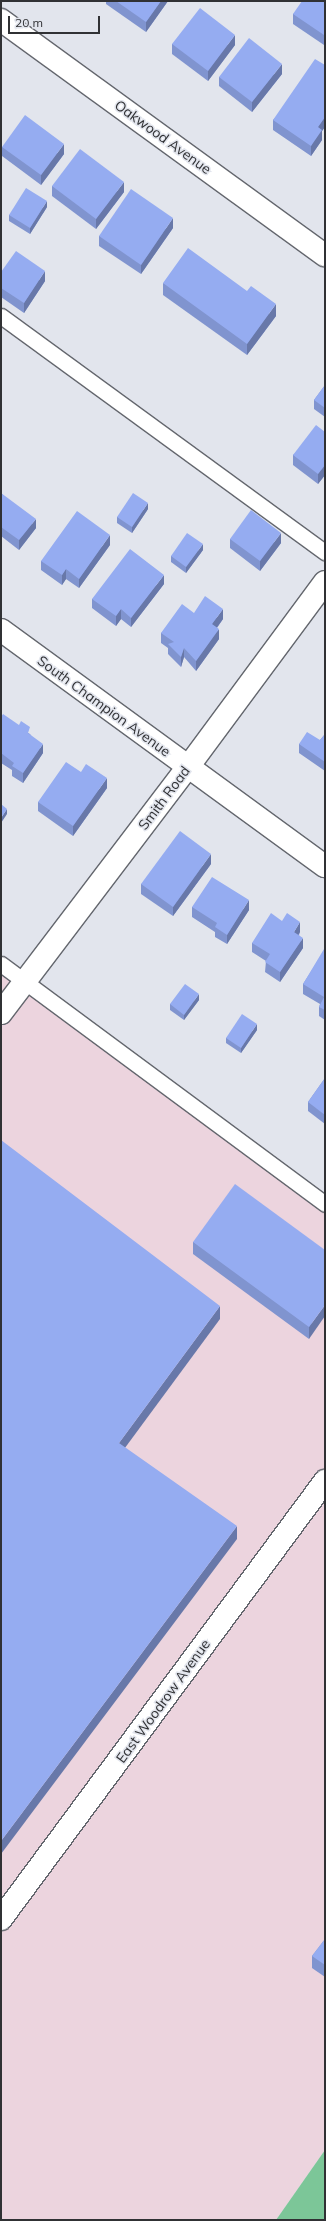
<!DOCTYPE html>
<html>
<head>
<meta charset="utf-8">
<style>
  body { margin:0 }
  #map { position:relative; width:326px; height:2221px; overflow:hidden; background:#e2e5ed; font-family:Mulish,sans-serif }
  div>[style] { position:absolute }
  .industrial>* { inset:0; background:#ecd4de }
  .green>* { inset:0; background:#7cc698 }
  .roads { filter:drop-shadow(1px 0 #64676e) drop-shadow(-1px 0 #64676e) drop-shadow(0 1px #64676e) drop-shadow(0 -1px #64676e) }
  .lane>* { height:15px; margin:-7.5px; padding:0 7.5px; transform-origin:7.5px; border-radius:7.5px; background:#fff }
  .street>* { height:22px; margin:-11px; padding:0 11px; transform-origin:11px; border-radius:11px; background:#fff }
  .wall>* { inset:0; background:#8094cf }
  .shaded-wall>* { inset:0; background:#6878a9 }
  .building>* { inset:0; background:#95acf1 }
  span { translate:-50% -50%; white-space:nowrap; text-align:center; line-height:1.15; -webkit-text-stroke:3px #e2e5ed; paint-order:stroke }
  .street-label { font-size:14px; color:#303134 }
  .frame { position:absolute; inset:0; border:2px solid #303134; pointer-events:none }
  .scale { position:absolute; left:8px; top:16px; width:92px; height:18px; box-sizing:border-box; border:2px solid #303134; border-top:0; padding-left:5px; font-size:12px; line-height:14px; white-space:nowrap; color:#303134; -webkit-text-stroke:3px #e2e5ed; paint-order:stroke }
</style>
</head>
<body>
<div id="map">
  <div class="industrial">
    <div style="clip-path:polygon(1px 967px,325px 1203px,325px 2150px,276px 2220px,1px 2220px)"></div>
  </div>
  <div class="green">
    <div style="clip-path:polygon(325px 2150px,325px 2220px,276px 2220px)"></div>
  </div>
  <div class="roads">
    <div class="lane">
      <div style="left:1px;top:316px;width:401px;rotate:36.1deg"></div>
      <div style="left:1px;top:964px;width:403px;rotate:36.5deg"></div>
    </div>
    <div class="street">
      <div style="left:1px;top:20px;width:400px;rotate:36deg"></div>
      <div style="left:1px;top:630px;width:401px;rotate:36.1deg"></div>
      <div style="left:1px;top:1013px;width:309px;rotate:-52.8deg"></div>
      <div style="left:188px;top:767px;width:230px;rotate:-53.5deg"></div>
      <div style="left:1px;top:1919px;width:545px;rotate:-53.51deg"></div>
    </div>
  </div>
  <div class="wall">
    <div style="clip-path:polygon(106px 1px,168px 1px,146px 32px,106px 4px)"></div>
    <div style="clip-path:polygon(325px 1px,325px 43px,324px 45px,293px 24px,293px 14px)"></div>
    <div style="clip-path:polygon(172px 44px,235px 45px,208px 81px,172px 54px)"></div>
    <div style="clip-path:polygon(325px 65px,325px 127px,322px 131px,322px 140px,311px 156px,273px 130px,273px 120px)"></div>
    <div style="clip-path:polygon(282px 74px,252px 112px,219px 86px,219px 77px)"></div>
    <div style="clip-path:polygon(2px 147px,64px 154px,41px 185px,2px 156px)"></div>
    <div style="clip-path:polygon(52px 186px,124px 192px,96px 229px,52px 196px)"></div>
    <div style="clip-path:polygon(47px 207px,30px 234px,9px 221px,9px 215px)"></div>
    <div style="clip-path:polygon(173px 228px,141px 274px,99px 246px,99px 236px)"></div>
    <div style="clip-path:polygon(1px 272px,45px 281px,24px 313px,1px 297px)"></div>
    <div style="clip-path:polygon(163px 283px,276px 316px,247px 355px,163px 295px)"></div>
    <div style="clip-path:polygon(325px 385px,325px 417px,314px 409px,314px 400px)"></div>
    <div style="clip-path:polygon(325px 432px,325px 475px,318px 484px,293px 465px,293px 455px)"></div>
    <div style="clip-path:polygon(1px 493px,36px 528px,19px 550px,1px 536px)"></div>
    <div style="clip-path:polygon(148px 509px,132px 533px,117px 523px,117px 517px)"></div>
    <div style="clip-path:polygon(230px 539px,281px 543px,260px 571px,230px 548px)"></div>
    <div style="clip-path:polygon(110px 545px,79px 588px,66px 579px,62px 585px,41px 570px,41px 561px)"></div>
    <div style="clip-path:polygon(203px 550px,186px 573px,171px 562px,171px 556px)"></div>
    <div style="clip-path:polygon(164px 584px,131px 627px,121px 619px,116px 626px,92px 608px,92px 599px)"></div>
    <div style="clip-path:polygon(194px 613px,223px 619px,217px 628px,219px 639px,196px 671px,184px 657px,181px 667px,168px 654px,168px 648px,161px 643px,161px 633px)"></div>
    <div style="clip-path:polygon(1px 717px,30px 734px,43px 753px,23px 783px,12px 776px,12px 770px,1px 763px)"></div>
    <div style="clip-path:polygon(325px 734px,325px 771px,299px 753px,299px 744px,320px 740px)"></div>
    <div style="clip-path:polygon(107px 788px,73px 836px,38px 811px,38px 802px)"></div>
    <div style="clip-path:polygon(211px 864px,173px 916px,141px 894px,141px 884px)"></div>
    <div style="clip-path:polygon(192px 907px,249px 910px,227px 944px,215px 937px,215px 932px,192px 917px)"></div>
    <div style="clip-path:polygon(300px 932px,299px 935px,303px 948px,280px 982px,265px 972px,266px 961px,252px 952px,252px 943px)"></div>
    <div style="clip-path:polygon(325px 950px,325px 1020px,319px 1016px,319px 1007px,320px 1004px,303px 994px,303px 984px)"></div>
    <div style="clip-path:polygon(199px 1000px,184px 1020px,170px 1010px,170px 1004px)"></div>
    <div style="clip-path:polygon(257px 1030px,241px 1053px,226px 1043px,226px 1038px)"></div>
    <div style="clip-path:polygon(325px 1078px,325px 1124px,308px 1111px,308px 1102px)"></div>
    <div style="clip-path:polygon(193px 1242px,325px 1250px,309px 1339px,193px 1254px)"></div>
    <div style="clip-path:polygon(325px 1939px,325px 1977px,312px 1968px,312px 1956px)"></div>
  </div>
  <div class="shaded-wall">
    <div style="clip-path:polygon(161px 1px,168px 1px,146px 32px,146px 22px)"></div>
    <div style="clip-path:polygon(325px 34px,325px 43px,324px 45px,324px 35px)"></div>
    <div style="clip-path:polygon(235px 35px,235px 45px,208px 81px,208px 71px)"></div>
    <div style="clip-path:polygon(282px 64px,282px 74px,252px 112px,252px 102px)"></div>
    <div style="clip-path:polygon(325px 117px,325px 127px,322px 131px,322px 140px,311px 156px,311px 146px,318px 127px)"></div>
    <div style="clip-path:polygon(64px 144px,64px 154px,41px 185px,41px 175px)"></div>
    <div style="clip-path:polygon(124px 182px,124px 192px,96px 229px,96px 219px)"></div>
    <div style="clip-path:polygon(47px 201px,47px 207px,30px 234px,30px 228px)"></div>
    <div style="clip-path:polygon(173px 218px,173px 228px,141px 274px,141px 265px)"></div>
    <div style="clip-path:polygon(45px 271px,45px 281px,24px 313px,24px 303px)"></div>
    <div style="clip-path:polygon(276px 304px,276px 316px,247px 355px,247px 344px)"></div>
    <div style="clip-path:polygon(325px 465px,325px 475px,318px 484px,318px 474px)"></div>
    <div style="clip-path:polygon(148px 503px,148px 509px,132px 533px,132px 527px)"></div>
    <div style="clip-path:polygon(36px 519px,36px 528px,19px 550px,19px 540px)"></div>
    <div style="clip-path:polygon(281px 533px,281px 543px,260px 571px,260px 561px)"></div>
    <div style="clip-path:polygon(110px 535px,110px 545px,79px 588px,79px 579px)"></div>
    <div style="clip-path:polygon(203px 544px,203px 550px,186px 573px,186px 567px)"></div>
    <div style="clip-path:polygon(66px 569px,66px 579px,62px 585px,62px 575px)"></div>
    <div style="clip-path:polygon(164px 575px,164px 584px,131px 627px,131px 618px)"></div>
    <div style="clip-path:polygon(121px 609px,121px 619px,116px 626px,116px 616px)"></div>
    <div style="clip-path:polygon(223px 609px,223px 619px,212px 634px,212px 624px)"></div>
    <div style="clip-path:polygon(219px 629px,219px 639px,196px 671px,196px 661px)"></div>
    <div style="clip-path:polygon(184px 648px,184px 657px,181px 667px,181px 657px)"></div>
    <div style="clip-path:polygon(43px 744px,43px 753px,23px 783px,23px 773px)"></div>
    <div style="clip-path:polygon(107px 778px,107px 788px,73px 836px,73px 826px)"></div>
    <div style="clip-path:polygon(7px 809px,7px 814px,1px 823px,1px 818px)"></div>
    <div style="clip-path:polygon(211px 854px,211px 864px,173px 916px,173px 907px)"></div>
    <div style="clip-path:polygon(249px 900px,249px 910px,227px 944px,227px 935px)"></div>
    <div style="clip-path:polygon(300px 922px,300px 932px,294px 941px,294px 932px)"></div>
    <div style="clip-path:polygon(303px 938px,303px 948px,280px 982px,280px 972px)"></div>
    <div style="clip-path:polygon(199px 994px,199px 1000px,184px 1020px,184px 1015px)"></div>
    <div style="clip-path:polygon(257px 1024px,257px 1030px,241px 1053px,241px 1048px)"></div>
    <div style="clip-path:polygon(325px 1305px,325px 1316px,309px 1339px,309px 1327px)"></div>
    <div style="clip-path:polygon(220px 1306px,220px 1319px,119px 1456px,119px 1443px)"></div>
    <div style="clip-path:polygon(237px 1526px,237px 1539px,1px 1854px,1px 1841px)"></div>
  </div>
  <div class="building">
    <div style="clip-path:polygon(116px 1px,161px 1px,146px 22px)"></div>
    <div style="clip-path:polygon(302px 1px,325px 1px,325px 34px,324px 35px,293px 14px)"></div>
    <div style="clip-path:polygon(200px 8px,235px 35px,208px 71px,172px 44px)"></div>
    <div style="clip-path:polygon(249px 38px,282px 64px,252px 102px,219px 77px)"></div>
    <div style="clip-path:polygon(315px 59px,325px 65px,325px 117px,318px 127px,322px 130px,311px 146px,273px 120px)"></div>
    <div style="clip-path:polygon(25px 115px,64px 144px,41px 175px,2px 147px)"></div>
    <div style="clip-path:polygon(80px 149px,124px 182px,96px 219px,52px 186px)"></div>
    <div style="clip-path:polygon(26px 188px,47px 201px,30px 228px,9px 215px)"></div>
    <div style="clip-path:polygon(131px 189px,173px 218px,141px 265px,99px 236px)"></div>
    <div style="clip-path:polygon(188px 248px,247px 291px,251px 286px,276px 304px,247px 344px,163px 283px)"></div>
    <div style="clip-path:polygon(16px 251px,45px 271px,24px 303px,1px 288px,1px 272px)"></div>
    <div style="clip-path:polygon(325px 385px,325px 408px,314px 400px)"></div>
    <div style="clip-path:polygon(316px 425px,325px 432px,325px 465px,318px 474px,293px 455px)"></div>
    <div style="clip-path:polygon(1px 493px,36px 519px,19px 540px,1px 527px)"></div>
    <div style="clip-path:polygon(133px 493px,148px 503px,132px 527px,117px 517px)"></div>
    <div style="clip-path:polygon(251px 510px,281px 533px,260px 561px,230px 539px)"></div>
    <div style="clip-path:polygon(77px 511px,110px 535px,79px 579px,66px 569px,62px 575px,41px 561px)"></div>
    <div style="clip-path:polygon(187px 533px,203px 544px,186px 567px,171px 556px)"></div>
    <div style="clip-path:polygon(130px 549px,164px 575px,131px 618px,121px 609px,116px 616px,92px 599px)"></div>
    <div style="clip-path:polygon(205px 596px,223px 609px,212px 624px,219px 629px,196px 661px,184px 648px,181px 657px,168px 644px,174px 642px,161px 633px,182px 604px,194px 613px)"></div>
    <div style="clip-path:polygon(3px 714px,19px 725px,21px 721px,30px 727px,28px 733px,43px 744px,23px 773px,12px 766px,14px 763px,1px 753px,1px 717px)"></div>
    <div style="clip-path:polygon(307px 732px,320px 740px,325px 734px,325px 762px,299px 744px)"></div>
    <div style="clip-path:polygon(66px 762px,81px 772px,86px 764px,107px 778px,73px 826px,38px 802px)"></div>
    <div style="clip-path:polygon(1px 804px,7px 809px,1px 818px)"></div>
    <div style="clip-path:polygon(180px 831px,211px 854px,173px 907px,141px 884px)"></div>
    <div style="clip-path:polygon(212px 877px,249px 900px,227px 935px,215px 927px,217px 923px,192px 907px)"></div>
    <div style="clip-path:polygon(271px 913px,282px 921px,287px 913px,300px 922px,294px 932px,303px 938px,280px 972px,265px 962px,270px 954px,252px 943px)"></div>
    <div style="clip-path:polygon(324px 949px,325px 950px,325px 1010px,319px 1007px,324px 997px,303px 984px)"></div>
    <div style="clip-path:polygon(185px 984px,199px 994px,184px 1015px,170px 1004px)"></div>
    <div style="clip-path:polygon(242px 1014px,257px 1024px,241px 1048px,226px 1038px)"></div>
    <div style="clip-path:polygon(325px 1078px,325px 1115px,308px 1102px)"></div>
    <div style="clip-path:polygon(1px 1140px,220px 1306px,119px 1443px,237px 1526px,1px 1841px)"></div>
    <div style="clip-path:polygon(235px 1184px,325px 1250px,325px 1305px,309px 1327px,193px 1242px)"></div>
    <div style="clip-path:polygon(325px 1939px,325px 1965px,312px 1956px)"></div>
  </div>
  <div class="street-label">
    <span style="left:163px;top:137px;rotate:36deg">Oakwood Avenue</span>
    <span style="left:104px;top:706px;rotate:36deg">South Champion Avenue</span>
    <span style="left:164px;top:798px;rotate:-53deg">Smith Road</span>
    <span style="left:163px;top:1701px;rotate:-54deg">East Woodrow Avenue</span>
  </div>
  <div class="frame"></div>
  <div class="scale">20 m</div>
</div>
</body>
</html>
